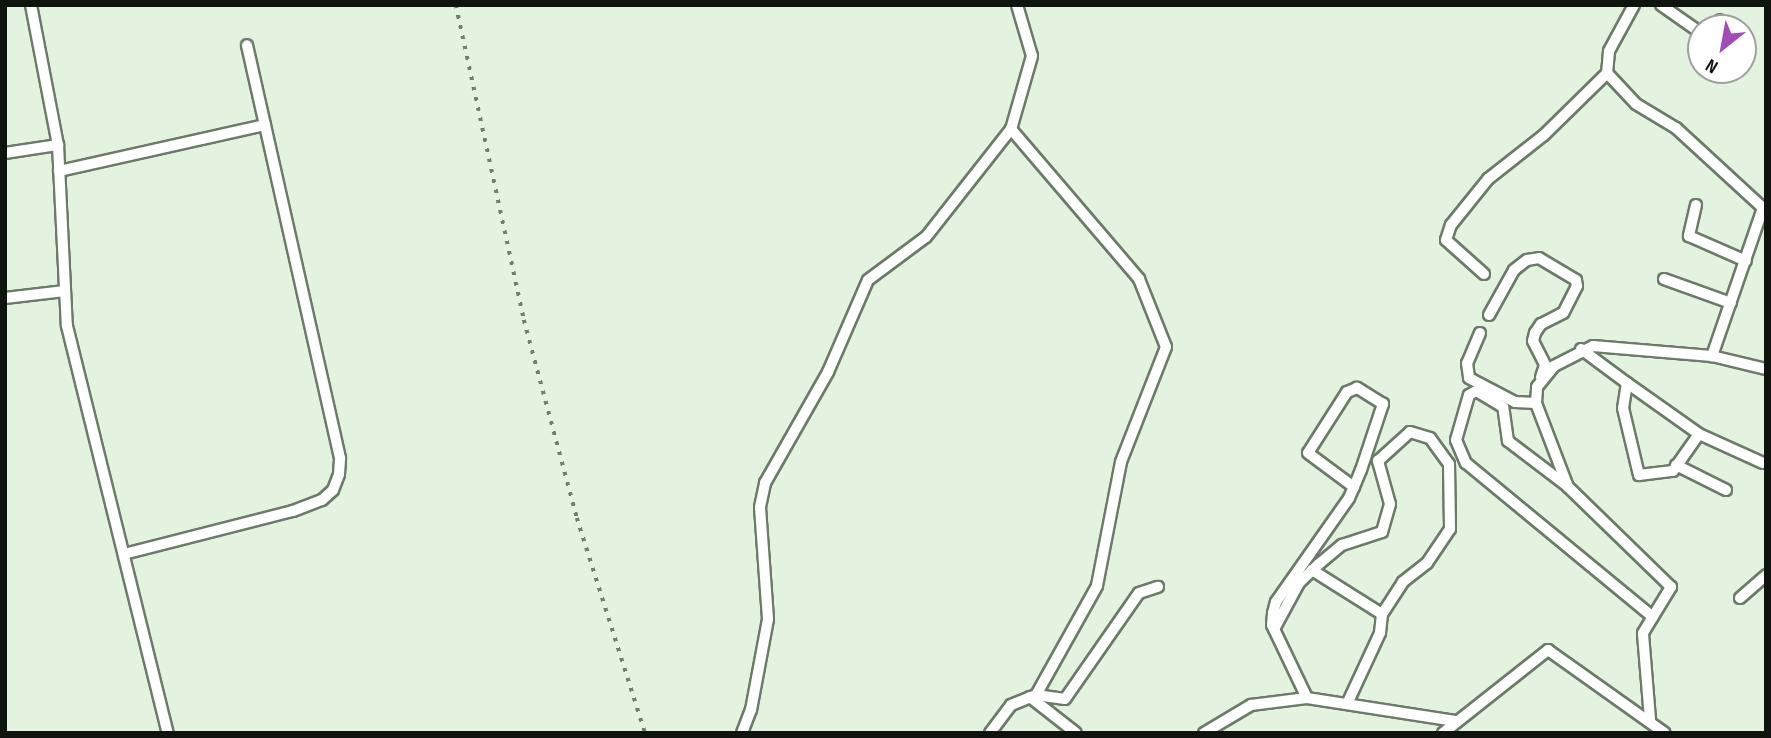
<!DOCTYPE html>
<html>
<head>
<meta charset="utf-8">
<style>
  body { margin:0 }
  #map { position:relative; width:1771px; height:738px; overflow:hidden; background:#e3f3df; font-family:"Sofia Sans Condensed",sans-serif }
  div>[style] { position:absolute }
  .roads { filter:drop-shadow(2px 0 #6c7b69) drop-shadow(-2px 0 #6c7b69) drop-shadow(0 2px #6c7b69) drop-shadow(0 -2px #6c7b69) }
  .minor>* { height:10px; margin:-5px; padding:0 5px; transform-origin:5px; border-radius:5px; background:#fff }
  .rail>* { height:3.5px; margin-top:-1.75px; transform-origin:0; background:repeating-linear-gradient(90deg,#727d70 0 3.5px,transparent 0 10.5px) }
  span { translate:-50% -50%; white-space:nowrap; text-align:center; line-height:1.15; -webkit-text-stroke:7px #fff; paint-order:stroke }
  .frame { position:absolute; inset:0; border:7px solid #0f150e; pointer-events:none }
  .north { position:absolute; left:1687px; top:14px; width:70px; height:70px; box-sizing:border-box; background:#fff; border:2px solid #9fa19f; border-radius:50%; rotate:211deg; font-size:19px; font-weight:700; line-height:28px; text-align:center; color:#0f150e }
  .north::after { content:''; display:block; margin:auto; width:24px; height:32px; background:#a24ab6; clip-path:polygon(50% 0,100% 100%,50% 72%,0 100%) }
</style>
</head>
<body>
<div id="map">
  <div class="roads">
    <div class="minor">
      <div style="left:31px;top:5px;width:143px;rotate:79.1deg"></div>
      <div style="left:58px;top:145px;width:181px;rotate:87.2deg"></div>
      <div style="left:67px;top:326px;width:419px;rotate:76.1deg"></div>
      <div style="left:1017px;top:5px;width:53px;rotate:73.6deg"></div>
      <div style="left:1032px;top:56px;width:76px;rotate:106deg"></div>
      <div style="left:1011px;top:129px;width:197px;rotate:49.5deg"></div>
      <div style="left:1139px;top:279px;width:73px;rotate:68.3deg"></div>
      <div style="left:1166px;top:347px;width:123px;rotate:111.4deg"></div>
      <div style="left:1121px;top:462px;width:126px;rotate:101deg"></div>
      <div style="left:1097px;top:586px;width:125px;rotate:119.2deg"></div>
      <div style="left:1634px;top:5px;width:52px;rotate:118.5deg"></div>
      <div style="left:1609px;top:51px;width:22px;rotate:95deg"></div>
      <div style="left:1607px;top:73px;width:42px;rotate:46.9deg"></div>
      <div style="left:1636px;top:104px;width:47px;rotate:31deg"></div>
      <div style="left:1676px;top:128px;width:118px;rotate:42.6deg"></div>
      <div style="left:1763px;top:208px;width:157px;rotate:109deg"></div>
      <div style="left:1661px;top:5px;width:49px;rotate:35deg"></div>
      <div style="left:1715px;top:28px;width:9px;rotate:-58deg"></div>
      <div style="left:5px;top:153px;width:54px;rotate:-8.6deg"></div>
      <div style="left:59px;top:171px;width:211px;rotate:-12.6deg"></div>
      <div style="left:1696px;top:205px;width:32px;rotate:103deg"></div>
      <div style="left:1689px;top:236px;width:62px;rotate:23.7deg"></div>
      <div style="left:1484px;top:274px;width:51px;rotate:-138.2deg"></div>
      <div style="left:1446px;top:240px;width:16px;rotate:-72deg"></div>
      <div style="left:1451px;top:225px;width:59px;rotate:-51.2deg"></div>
      <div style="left:1488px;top:179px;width:71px;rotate:-38.2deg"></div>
      <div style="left:1544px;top:135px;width:88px;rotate:-44.5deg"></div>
      <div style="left:1664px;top:279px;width:71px;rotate:19.7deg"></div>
      <div style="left:5px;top:298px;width:60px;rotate:-6.7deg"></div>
      <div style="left:1489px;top:315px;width:51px;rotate:-60.9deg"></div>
      <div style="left:1514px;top:270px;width:16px;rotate:-38deg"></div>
      <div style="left:1527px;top:260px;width:12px;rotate:-9deg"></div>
      <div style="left:1539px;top:258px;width:43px;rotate:30.7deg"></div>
      <div style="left:1576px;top:280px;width:6px;rotate:81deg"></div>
      <div style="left:1577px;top:286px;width:30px;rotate:117deg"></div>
      <div style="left:1563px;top:313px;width:25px;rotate:153deg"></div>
      <div style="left:1541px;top:324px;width:11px;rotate:124deg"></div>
      <div style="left:1535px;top:333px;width:8px;rotate:104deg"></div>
      <div style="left:1533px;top:341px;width:27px;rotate:63deg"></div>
      <div style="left:1545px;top:365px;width:13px;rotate:108deg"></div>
      <div style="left:1480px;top:333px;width:33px;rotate:113deg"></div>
      <div style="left:1467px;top:363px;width:15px;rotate:82deg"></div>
      <div style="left:1469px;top:378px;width:52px;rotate:27.6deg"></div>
      <div style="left:1515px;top:402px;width:21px;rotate:3deg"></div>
      <div style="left:1581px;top:349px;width:57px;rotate:36.5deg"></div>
      <div style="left:1627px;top:383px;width:25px;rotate:99deg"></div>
      <div style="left:1623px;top:408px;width:69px;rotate:76.6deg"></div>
      <div style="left:1639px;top:475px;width:34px;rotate:-7deg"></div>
      <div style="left:1673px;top:471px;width:45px;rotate:-54.9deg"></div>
      <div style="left:1699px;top:434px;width:70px;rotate:24.4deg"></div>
      <div style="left:1627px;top:383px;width:88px;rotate:35.3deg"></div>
      <div style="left:1676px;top:465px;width:56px;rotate:26.6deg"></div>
      <div style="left:1566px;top:485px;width:73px;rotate:-142.8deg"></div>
      <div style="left:1508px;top:441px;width:34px;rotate:-98deg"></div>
      <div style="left:1503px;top:407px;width:31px;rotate:-149deg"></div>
      <div style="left:1476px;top:391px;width:8px;rotate:150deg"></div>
      <div style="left:1469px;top:395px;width:47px;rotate:106.1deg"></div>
      <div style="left:1456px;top:440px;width:25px;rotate:67deg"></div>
      <div style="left:1466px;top:463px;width:242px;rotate:39.5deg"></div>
      <div style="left:124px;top:554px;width:174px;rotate:-14.3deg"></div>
      <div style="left:293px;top:511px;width:31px;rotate:-21deg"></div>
      <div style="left:322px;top:500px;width:15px;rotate:-42deg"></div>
      <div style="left:333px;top:490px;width:17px;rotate:-69deg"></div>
      <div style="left:339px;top:474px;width:16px;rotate:-86deg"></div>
      <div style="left:340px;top:458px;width:423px;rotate:-102.7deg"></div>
      <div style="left:1312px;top:570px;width:83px;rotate:32.2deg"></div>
      <div style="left:1740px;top:598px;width:35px;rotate:-41deg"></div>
      <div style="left:1274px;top:629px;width:52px;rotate:-61.5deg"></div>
      <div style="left:1299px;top:583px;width:28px;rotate:-44deg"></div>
      <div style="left:1319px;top:564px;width:30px;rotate:-40deg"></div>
      <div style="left:1342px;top:545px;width:42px;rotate:-18deg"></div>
      <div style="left:1382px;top:532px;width:29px;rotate:-74deg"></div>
      <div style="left:1390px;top:504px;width:45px;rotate:-105.6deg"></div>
      <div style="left:1378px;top:461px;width:43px;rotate:-42.2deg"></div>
      <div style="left:1410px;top:432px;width:21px;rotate:17deg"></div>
      <div style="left:1430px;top:438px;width:32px;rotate:54deg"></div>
      <div style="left:1449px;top:464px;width:65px;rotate:89.1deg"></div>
      <div style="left:1450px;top:529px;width:41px;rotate:124.1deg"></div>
      <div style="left:1427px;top:563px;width:31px;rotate:142deg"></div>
      <div style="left:1403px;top:582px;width:38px;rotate:123deg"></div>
      <div style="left:1382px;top:614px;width:19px;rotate:96deg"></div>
      <div style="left:1380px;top:633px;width:78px;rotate:114.9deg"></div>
      <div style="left:1030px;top:697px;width:58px;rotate:38deg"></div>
      <div style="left:1307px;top:698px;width:81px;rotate:-115.6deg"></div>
      <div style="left:1272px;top:625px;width:12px;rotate:-85deg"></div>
      <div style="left:1273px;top:613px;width:11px;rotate:-75deg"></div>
      <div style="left:1276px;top:602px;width:127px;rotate:-54.9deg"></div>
      <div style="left:1349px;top:498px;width:12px;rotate:-66deg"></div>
      <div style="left:1354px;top:487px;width:18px;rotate:-68deg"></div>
      <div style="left:1361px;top:470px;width:70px;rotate:-71.6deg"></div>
      <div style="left:1383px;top:404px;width:31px;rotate:-148deg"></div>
      <div style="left:1357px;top:388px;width:11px;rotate:158deg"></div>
      <div style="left:1347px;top:392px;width:72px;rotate:122.6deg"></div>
      <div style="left:1308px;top:453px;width:57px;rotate:36.5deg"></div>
      <div style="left:1650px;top:719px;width:86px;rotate:-94.7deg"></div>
      <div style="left:1643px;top:633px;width:54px;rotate:-58.7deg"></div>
      <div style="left:1671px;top:587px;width:144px;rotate:-135.8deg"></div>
      <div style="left:1568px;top:487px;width:90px;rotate:-110.9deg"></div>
      <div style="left:1536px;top:403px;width:16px;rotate:-86deg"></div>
      <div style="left:1537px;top:387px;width:27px;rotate:-51deg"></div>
      <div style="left:1554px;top:366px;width:44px;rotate:-27.1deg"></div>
      <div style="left:1593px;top:346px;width:119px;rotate:4.8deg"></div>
      <div style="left:1712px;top:356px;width:56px;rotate:13.5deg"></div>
      <div style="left:742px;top:733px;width:25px;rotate:-69deg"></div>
      <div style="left:751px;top:710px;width:93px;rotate:-79.4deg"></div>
      <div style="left:768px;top:619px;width:112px;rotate:-94.1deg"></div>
      <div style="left:760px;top:507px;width:25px;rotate:-78deg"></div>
      <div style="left:765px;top:483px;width:128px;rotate:-60.4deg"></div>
      <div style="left:828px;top:372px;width:100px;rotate:-66.5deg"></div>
      <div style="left:868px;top:280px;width:72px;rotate:-36.6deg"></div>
      <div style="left:926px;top:237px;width:137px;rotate:-51.8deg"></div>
      <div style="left:990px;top:733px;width:35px;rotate:-53deg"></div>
      <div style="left:1011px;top:705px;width:27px;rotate:-22deg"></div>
      <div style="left:1036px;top:695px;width:29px;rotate:8deg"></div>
      <div style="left:1065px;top:699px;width:129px;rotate:-55.1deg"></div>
      <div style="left:1139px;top:593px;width:20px;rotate:-18deg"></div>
      <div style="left:1204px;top:733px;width:55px;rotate:-30.8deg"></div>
      <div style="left:1251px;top:705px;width:56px;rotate:-7.1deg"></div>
      <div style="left:1307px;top:698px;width:150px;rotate:8.8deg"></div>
      <div style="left:1443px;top:733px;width:134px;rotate:-38.3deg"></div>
      <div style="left:1548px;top:650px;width:143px;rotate:35.4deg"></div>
    </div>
  </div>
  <div class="rail">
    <div style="left:456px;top:5px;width:322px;rotate:77.8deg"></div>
    <div style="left:524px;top:320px;width:205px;rotate:75deg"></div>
    <div style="left:577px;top:518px;width:225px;rotate:72.4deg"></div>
  </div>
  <div class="frame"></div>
  <div class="north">N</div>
</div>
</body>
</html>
